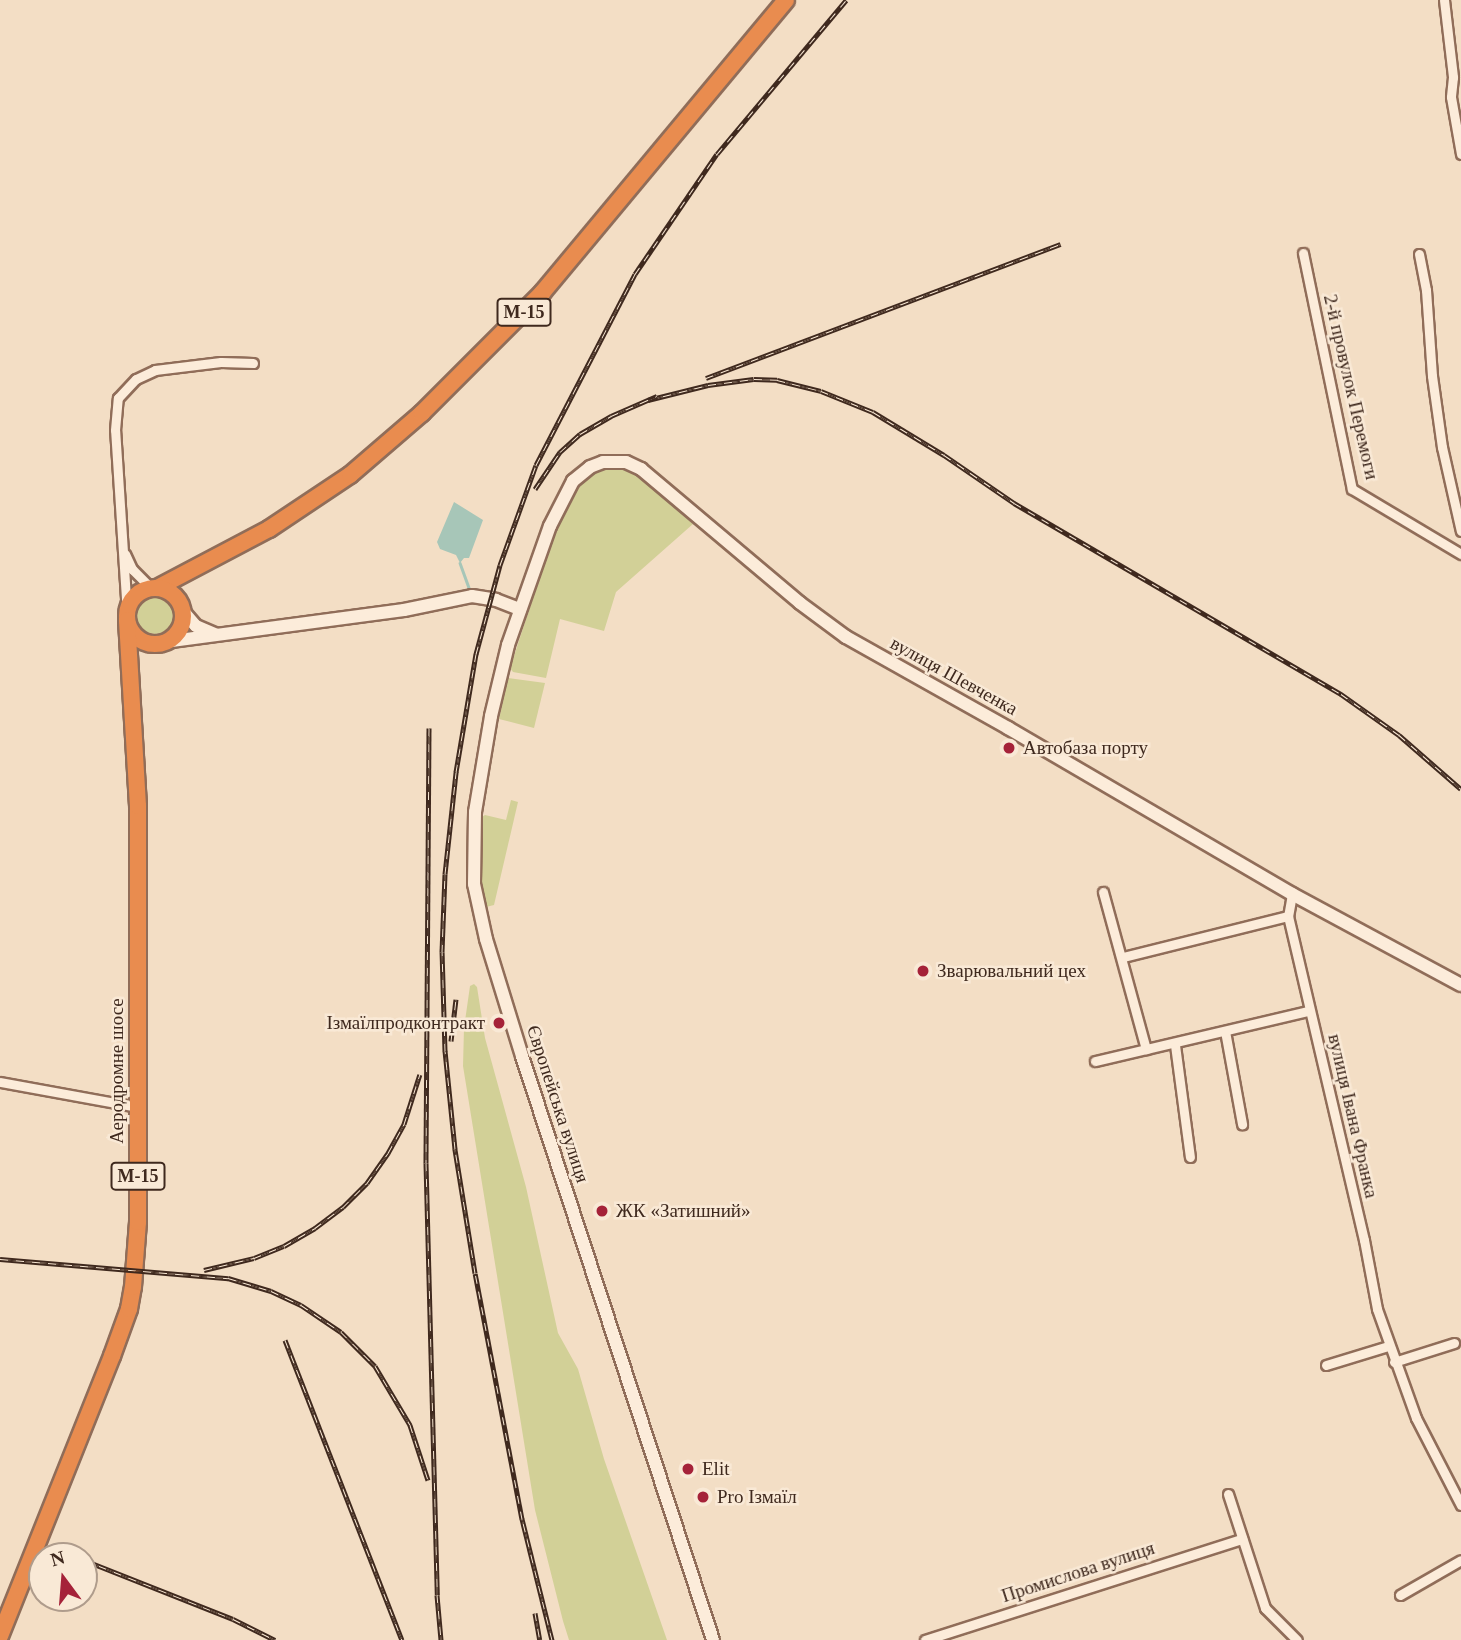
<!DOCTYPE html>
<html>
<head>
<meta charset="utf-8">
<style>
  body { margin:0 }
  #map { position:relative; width:1461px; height:1640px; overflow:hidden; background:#f3dec5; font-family:"Times New Roman",serif }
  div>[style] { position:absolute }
  .green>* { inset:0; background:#d2d097 }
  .round { border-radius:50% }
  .water>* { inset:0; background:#a7c6b8 }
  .stream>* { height:2.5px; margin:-1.25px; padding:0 1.25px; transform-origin:1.25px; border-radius:1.25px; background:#a7c6b8 }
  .roads { filter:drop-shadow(2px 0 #906d59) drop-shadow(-2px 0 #906d59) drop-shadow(0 2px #906d59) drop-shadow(0 -2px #906d59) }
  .street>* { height:9px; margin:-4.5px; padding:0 4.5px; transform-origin:4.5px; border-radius:4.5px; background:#fcecda }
  .secondary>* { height:12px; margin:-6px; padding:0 6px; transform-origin:6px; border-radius:6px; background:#fcecda }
  .highway>* { height:16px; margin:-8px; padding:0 8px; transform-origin:8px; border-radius:8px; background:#e98c4f }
  .highway>.ring { margin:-8px; padding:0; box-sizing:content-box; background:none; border:16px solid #e98c4f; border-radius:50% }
  .rail>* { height:5px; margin-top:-2.5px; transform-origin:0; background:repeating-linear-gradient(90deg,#f9e9d6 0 8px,#3f291e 0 16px); box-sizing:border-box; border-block:2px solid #3f291e }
  .dots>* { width:19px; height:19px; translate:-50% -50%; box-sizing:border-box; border:4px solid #f9e9d6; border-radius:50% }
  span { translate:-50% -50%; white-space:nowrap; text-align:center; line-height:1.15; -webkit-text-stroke:5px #f9e9d6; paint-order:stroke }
  .shield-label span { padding:2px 5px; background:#f9e9d6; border:2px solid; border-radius:5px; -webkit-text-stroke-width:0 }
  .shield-label { font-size:18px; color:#3f291e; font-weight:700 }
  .street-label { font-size:19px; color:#3f291e }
  .poi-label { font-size:19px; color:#3f291e }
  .left { translate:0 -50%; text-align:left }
  .right { translate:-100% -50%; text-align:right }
  .north { position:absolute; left:28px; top:1542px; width:70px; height:70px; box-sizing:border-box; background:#f9e9d6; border:2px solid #af9c8c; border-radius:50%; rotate:344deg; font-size:19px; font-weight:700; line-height:28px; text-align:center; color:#3f291e }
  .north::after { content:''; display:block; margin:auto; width:24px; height:32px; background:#a52239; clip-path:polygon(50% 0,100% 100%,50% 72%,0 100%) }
</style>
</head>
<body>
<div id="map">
  <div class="green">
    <div style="clip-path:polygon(608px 466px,620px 467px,638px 474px,693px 524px,616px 592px,604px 631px,560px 619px,546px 678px,513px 672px,510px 668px,557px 525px,574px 492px,585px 478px)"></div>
    <div class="round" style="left:136px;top:596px;width:38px;height:38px"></div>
    <div style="clip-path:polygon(508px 678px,545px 683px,534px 728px,499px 719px)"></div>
    <div style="clip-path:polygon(511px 800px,518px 802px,494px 905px,486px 907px,480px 887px,482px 817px,485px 815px,506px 820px)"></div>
    <div style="clip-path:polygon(474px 984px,477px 987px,485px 1038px,526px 1187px,558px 1333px,578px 1369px,604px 1459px,667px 1640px,569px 1640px,563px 1621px,535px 1510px,463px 1066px,464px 1028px,470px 986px)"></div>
  </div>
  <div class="water">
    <div style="clip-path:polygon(454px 502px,483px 520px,469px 558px,464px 558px,460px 563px,456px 555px,440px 549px,437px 542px)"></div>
  </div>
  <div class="stream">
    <div style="left:460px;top:563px;width:32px;rotate:70deg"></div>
  </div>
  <div class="roads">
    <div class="street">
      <div style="left:1444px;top:0;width:78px;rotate:83.3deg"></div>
      <div style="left:1453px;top:77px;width:20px;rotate:96deg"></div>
      <div style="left:1451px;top:97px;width:58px;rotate:80deg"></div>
      <div style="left:1303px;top:253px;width:241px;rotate:78.3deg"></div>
      <div style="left:1352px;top:489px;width:127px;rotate:30.8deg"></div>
      <div style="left:1419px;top:254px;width:37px;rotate:79deg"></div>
      <div style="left:1426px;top:290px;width:86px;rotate:86deg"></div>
      <div style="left:1432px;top:376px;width:72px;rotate:82deg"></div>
      <div style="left:1442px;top:447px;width:86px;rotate:77.3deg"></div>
      <div style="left:125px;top:554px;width:17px;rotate:65deg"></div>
      <div style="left:132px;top:569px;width:27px;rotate:45deg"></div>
      <div style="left:127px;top:614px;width:184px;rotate:-93.7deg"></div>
      <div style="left:115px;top:430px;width:32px;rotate:-85deg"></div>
      <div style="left:118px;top:398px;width:26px;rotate:-47deg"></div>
      <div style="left:136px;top:379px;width:21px;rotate:-25deg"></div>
      <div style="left:155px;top:370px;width:66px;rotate:-6.9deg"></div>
      <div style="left:221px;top:362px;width:32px;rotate:2deg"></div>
      <div style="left:1103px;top:892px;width:163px;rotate:74.7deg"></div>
      <div style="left:1292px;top:894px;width:22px;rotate:100deg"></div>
      <div style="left:1288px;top:916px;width:333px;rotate:76.8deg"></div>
      <div style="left:1364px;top:1240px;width:70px;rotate:79.3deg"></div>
      <div style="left:1377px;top:1309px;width:116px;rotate:70.3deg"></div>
      <div style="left:1416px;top:1418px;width:98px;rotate:62.7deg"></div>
      <div style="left:1123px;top:957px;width:170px;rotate:-14deg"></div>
      <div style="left:1225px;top:1031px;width:95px;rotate:79.6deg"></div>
      <div style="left:1175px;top:1045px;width:113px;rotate:82.4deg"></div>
      <div style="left:1095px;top:1061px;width:220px;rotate:-13.2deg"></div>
      <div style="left:0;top:1082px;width:140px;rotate:10.3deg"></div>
      <div style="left:1394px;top:1362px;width:63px;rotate:-17.6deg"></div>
      <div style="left:1326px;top:1365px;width:65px;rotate:-17deg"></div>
      <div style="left:1228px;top:1494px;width:120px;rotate:72deg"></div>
      <div style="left:1265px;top:1608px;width:45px;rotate:45deg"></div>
      <div style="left:1400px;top:1595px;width:70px;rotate:-29.8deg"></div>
      <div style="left:925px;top:1640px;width:333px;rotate:-17.7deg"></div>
    </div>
    <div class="secondary">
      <div style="left:182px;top:610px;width:21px;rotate:49deg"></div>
      <div style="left:196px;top:626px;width:21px;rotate:23deg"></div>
      <div style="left:164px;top:642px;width:242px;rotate:-7.6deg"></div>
      <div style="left:404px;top:610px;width:69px;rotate:-11.6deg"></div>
      <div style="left:472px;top:596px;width:24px;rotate:9deg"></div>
      <div style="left:496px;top:600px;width:26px;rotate:21deg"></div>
      <div style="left:713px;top:1640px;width:614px;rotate:-108.11deg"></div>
      <div style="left:522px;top:1056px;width:122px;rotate:-107.1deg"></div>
      <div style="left:486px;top:939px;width:56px;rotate:-102.3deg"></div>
      <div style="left:474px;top:884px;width:72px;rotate:-89.2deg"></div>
      <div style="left:475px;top:812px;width:97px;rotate:-80.5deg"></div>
      <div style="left:491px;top:716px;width:73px;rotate:-76.5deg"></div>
      <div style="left:508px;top:645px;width:126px;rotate:-70.6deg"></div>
      <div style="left:550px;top:526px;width:51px;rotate:-62.9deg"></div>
      <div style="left:573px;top:481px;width:22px;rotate:-39deg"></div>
      <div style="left:590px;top:467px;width:14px;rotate:-21deg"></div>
      <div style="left:603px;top:462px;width:23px"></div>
      <div style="left:626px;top:462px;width:17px;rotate:25deg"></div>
      <div style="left:641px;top:469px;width:208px;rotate:40.1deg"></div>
      <div style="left:800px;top:603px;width:57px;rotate:36.5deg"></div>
      <div style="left:846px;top:637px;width:186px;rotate:29.3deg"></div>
      <div style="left:1008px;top:728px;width:329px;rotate:30.3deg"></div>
      <div style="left:1292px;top:894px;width:192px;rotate:28.3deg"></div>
    </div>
    <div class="highway">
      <div style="left:157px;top:588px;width:127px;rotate:-27.8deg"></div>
      <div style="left:269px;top:529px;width:97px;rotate:-33.7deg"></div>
      <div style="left:350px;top:475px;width:95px;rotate:-40.7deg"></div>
      <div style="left:422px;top:413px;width:170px;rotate:-45deg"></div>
      <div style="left:542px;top:293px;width:381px;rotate:-50.2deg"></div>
      <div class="ring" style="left:127px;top:588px;width:40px;height:40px"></div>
      <div style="left:0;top:1636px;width:302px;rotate:-68.2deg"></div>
      <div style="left:112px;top:1356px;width:50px;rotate:-70.1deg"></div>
      <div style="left:129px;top:1309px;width:22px;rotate:-80deg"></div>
      <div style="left:133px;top:1287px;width:65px;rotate:-85.6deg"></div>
      <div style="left:138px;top:1222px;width:416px;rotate:-90deg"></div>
      <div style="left:138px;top:806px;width:186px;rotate:-93.4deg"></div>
    </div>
  </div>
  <div class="rail">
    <div style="left:706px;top:378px;width:379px;rotate:-20.7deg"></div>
    <div style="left:648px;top:400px;width:62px;rotate:-14deg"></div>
    <div style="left:708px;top:385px;width:46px;rotate:-7.4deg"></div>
    <div style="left:754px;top:379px;width:23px;rotate:2deg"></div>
    <div style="left:777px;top:380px;width:45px;rotate:14deg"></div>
    <div style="left:821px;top:391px;width:56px;rotate:22deg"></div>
    <div style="left:873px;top:412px;width:83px;rotate:31.2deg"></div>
    <div style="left:944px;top:455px;width:85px;rotate:34.4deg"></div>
    <div style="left:1014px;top:503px;width:379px;rotate:30.3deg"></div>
    <div style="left:1341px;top:694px;width:71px;rotate:35.3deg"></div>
    <div style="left:1399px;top:735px;width:82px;rotate:41.1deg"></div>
    <div style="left:535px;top:489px;width:45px;rotate:-56deg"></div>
    <div style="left:560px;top:452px;width:27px;rotate:-42deg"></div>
    <div style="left:580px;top:434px;width:36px;rotate:-30deg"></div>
    <div style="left:611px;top:416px;width:50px;rotate:-23.5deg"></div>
    <div style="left:429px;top:728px;width:435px;rotate:90.4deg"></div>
    <div style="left:426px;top:1163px;width:432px;rotate:88.5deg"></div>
    <div style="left:437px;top:1595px;width:45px;rotate:84.9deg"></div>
    <div style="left:451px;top:1041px;width:42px;rotate:-83.2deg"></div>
    <div style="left:0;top:1259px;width:229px;rotate:4.8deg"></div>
    <div style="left:228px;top:1278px;width:45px;rotate:16.8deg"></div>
    <div style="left:271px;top:1291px;width:33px;rotate:25deg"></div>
    <div style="left:301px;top:1305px;width:48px;rotate:34deg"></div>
    <div style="left:341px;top:1332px;width:48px;rotate:45deg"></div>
    <div style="left:375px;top:1366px;width:69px;rotate:59.3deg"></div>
    <div style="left:410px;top:1425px;width:58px;rotate:71.9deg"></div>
    <div style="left:204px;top:1270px;width:51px;rotate:-13.5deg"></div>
    <div style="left:254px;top:1258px;width:32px;rotate:-22deg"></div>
    <div style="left:284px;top:1246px;width:36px;rotate:-30deg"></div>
    <div style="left:315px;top:1228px;width:35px;rotate:-37deg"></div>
    <div style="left:343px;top:1207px;width:34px;rotate:-45deg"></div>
    <div style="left:367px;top:1183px;width:37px;rotate:-55deg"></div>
    <div style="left:388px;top:1153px;width:33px;rotate:-61deg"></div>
    <div style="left:404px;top:1124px;width:52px;rotate:-72.3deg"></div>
    <div style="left:285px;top:1340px;width:322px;rotate:68.7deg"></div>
    <div style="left:68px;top:1553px;width:8px;rotate:23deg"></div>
    <div style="left:84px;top:1560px;width:160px;rotate:21.6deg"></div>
    <div style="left:233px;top:1619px;width:47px;rotate:26.6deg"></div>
    <div style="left:535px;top:1613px;width:27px;rotate:80deg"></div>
    <div style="left:552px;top:1640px;width:125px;rotate:-103.9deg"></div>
    <div style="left:522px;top:1519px;width:250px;rotate:-100.8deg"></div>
    <div style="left:475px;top:1273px;width:126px;rotate:-99.2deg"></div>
    <div style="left:455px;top:1149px;width:99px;rotate:-95.8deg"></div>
    <div style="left:445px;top:1051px;width:99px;rotate:-91.7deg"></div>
    <div style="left:442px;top:952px;width:78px;rotate:-87.8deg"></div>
    <div style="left:445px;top:874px;width:103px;rotate:-83.8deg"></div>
    <div style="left:456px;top:772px;width:120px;rotate:-80.4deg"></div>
    <div style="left:476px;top:654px;width:92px;rotate:-74.9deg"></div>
    <div style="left:500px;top:565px;width:106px;rotate:-70.2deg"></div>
    <div style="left:536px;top:465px;width:215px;rotate:-62.6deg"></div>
    <div style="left:635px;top:274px;width:145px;rotate:-55.7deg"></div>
    <div style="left:717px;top:154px;width:201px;rotate:-50deg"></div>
  </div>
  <div class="dots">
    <div style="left:1009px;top:748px;background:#a52239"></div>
    <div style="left:923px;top:971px;background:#a52239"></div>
    <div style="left:499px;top:1023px;background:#a52239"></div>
    <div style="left:602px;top:1211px;background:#a52239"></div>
    <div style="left:688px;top:1469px;background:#a52239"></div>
    <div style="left:703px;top:1497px;background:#a52239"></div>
  </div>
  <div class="shield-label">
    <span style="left:524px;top:312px">М-15</span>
    <span style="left:138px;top:1176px">М-15</span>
  </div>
  <div class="street-label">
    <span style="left:1351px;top:387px;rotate:77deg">2-й провулок Перемоги</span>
    <span style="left:954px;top:676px;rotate:29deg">вулиця Шевченка</span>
    <span style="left:117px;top:1071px;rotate:-90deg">Аеродромне шосе</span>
    <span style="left:558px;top:1104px;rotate:72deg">Європейська вулиця</span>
    <span style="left:1353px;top:1116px;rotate:77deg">вулиця Івана Франка</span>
    <span style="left:1078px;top:1572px;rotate:-18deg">Промислова вулиця</span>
  </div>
  <div class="poi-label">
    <span class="left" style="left:1023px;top:748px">Автобаза порту</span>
    <span class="left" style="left:937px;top:971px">Зварювальний цех</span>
    <span class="right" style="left:485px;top:1023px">Ізмаїлпродконтракт</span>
    <span class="left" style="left:616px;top:1211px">ЖК «Затишний»</span>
    <span class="left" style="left:702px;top:1469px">Elit</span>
    <span class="left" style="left:717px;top:1497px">Pro Ізмаїл</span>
  </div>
  <div class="north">N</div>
</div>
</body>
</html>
